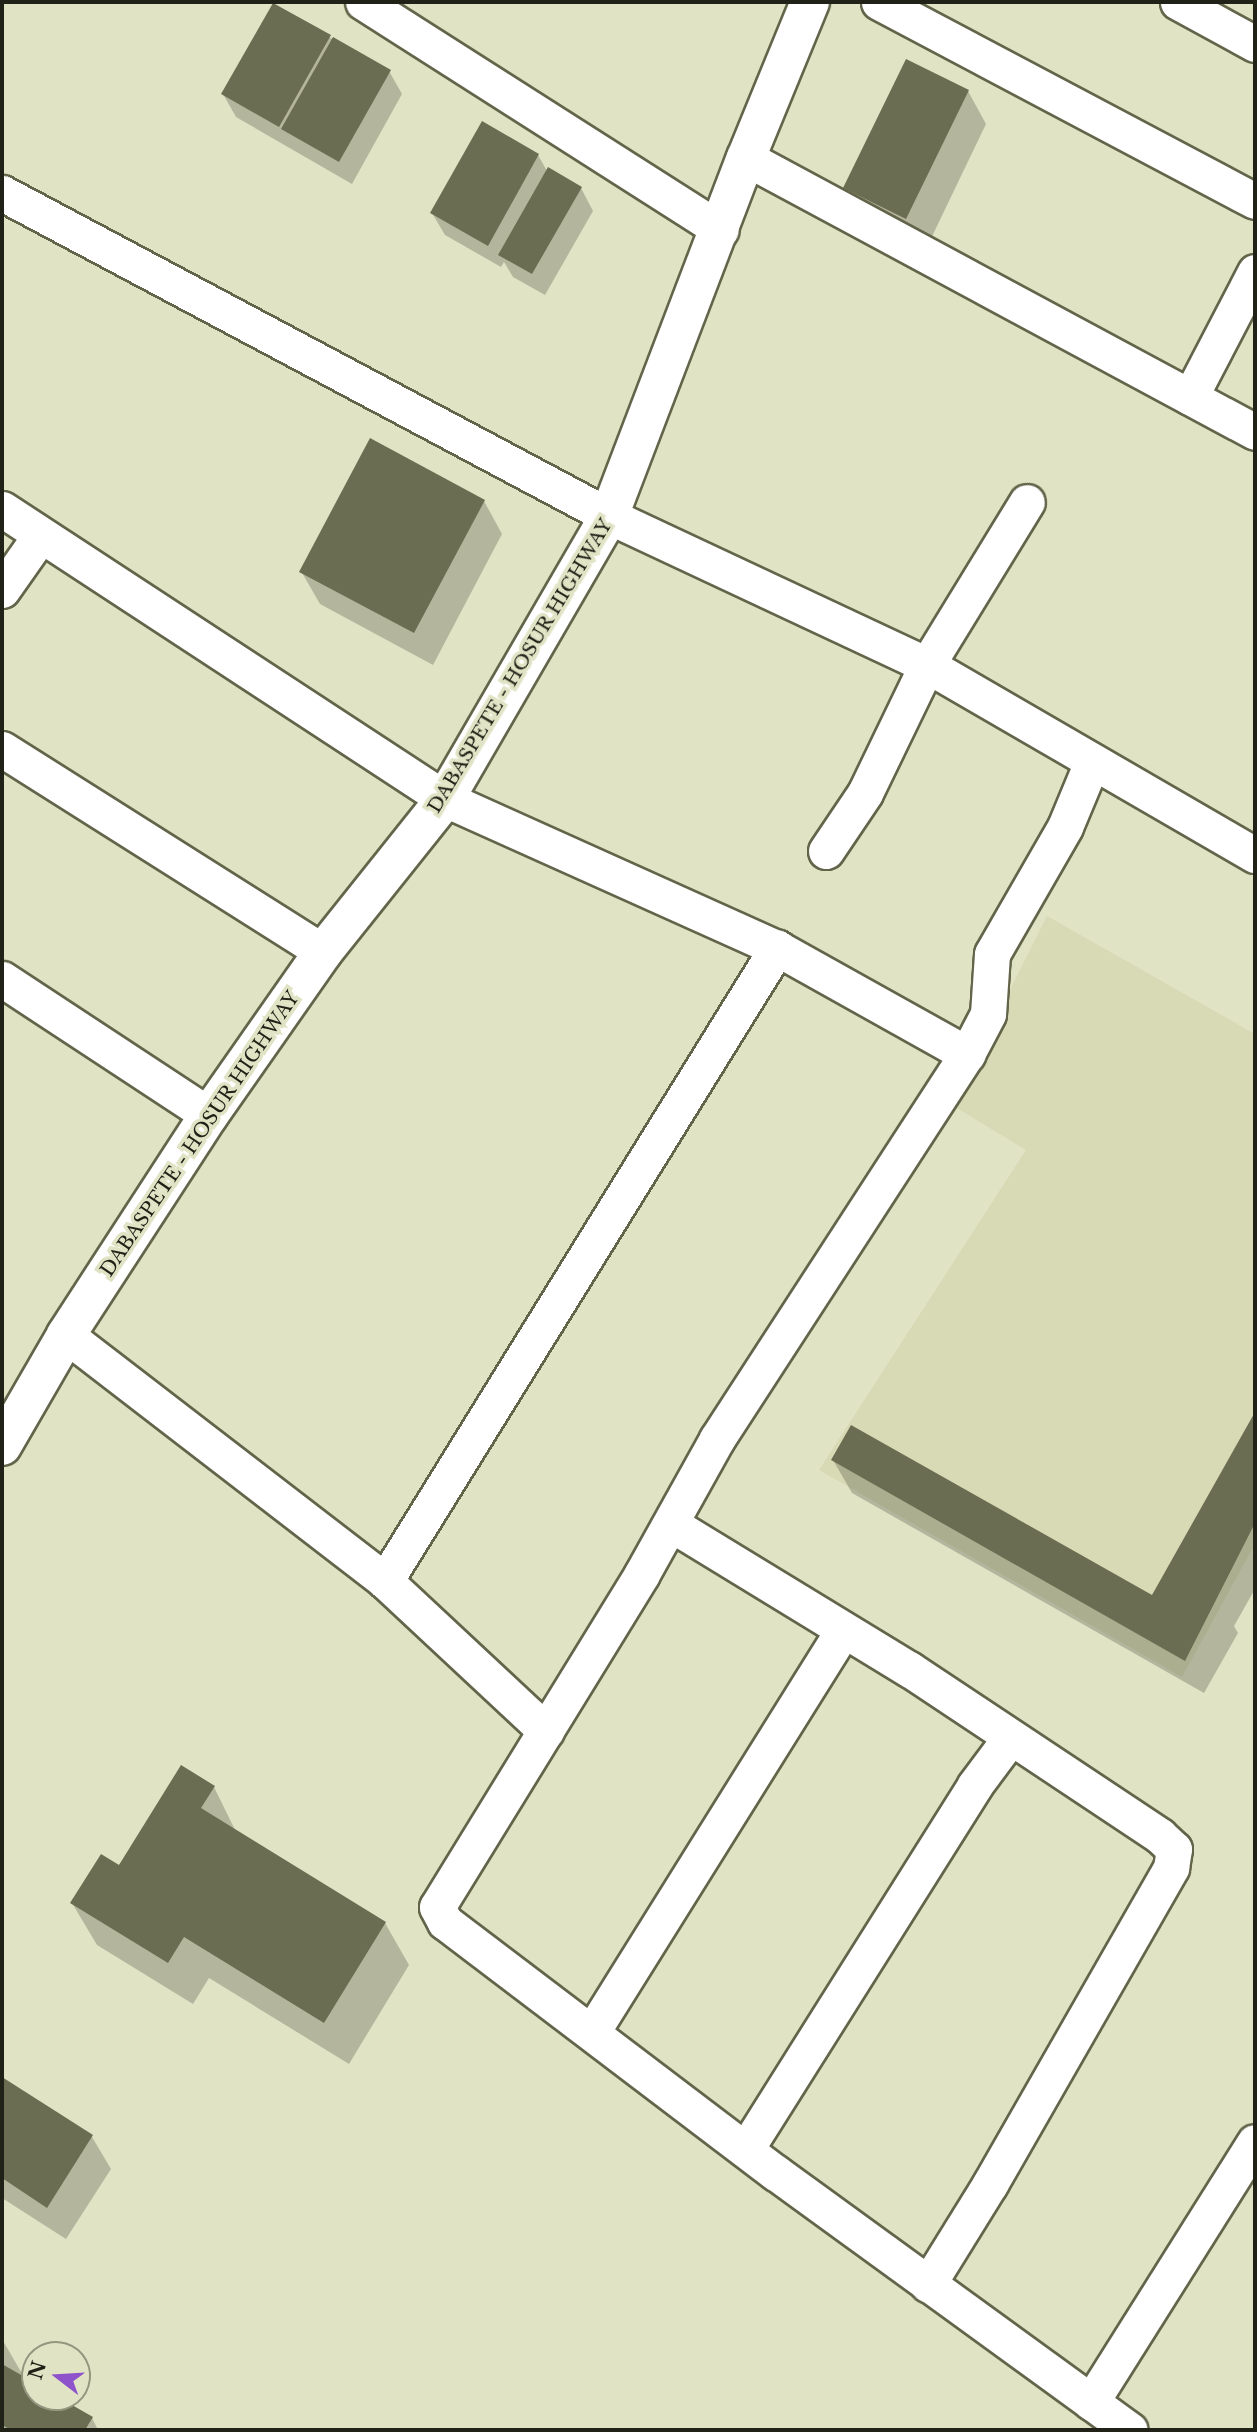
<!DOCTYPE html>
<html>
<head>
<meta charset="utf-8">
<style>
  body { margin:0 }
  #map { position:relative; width:1257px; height:2432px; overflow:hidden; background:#e1e3c5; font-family:"Libre Baskerville",serif }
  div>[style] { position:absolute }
  .built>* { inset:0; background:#d7dab4 }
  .shadow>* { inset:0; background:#0003 }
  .building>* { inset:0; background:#6b6d52 }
  .roads { filter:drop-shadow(2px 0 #63654a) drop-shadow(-2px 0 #63654a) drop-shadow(0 2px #63654a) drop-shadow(0 -2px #63654a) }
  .minor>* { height:35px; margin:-17.5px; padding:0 17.5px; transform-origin:17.5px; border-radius:17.5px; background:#fff }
  .primary>* { height:38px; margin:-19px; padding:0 19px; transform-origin:19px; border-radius:19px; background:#fff }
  span { translate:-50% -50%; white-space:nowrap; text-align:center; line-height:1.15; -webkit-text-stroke:7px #e1e3c5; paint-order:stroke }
  .street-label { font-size:19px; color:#212217 }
  .frame { position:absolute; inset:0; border:4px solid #212217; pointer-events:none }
  .north { position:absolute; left:21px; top:2341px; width:70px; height:70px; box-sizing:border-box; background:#e1e3c5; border:2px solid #94967f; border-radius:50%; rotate:287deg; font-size:19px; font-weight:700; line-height:28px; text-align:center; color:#212217 }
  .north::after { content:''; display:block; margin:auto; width:24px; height:32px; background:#8e53ca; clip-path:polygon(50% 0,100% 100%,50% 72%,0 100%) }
</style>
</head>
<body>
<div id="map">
  <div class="built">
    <div style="clip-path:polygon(1047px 916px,1255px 1034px,1255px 1544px,1182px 1677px,819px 1470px,1026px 1150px,952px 1105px)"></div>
  </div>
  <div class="shadow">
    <div style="clip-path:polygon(329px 37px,389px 71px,402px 94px,352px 184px,236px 117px,223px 94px)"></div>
    <div style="clip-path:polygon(968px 91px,986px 124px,925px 251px,864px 221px,845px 188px)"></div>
    <div style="clip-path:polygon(538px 155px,547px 171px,581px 188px,593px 211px,545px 295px,513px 277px,504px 262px,501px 267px,445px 235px,432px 213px)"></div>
    <div style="clip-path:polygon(484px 501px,502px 534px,433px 665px,320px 604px,301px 571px)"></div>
    <div style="clip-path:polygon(1255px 1416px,1255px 1589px,1234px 1626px,1238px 1633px,1204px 1693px,852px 1493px,833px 1460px,1153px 1598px)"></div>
    <div style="clip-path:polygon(214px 1787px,236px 1832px,385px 1923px,409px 1965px,349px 2064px,209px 1978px,193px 2004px,97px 1945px,72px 1903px)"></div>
    <div style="clip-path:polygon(2px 2079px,92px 2137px,111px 2169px,66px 2239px,2px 2198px)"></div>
    <div style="clip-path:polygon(2px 2339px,24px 2377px,35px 2385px,35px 2397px,55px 2397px,92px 2418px,98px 2430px,2px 2430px)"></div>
  </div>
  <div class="building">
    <div style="clip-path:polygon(273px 3px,331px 35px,279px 127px,221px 94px)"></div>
    <div style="clip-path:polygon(333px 37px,391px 70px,339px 162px,281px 129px)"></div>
    <div style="clip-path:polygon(906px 59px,969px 90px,906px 219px,843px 188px)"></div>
    <div style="clip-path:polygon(482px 121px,539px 154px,488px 246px,430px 213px)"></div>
    <div style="clip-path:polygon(548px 167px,582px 187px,532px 274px,498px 255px)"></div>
    <div style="clip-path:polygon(370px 438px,485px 500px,414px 633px,299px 572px)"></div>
    <div style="clip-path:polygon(1255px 1412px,1255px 1523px,1185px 1661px,831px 1460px,851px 1425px,1152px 1595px)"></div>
    <div style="clip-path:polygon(181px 1765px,215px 1786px,201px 1808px,386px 1922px,324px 2023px,184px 1937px,168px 1963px,70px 1903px,101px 1854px,119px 1865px)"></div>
    <div style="clip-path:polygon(2px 2077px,93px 2135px,47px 2208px,2px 2178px)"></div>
    <div style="clip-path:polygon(2px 2364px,35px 2383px,35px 2397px,58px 2397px,93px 2417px,85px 2430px,11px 2430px,2px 2425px)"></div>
  </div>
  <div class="roads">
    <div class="minor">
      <div style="left:363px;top:2px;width:424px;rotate:32.5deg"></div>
      <div style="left:879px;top:2px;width:425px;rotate:27.9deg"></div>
      <div style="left:1178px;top:2px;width:88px;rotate:28.6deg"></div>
      <div style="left:746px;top:158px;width:578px;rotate:28.29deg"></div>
      <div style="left:2px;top:193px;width:688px;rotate:28.02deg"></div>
      <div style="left:609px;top:516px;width:351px;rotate:25.1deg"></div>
      <div style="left:927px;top:665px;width:379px;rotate:30.1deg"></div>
      <div style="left:1190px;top:397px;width:141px;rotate:-62.5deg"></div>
      <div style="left:2px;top:509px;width:529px;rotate:33.21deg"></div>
      <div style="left:445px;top:799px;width:364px;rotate:24.2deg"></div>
      <div style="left:777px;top:948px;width:218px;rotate:29.2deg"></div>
      <div style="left:2px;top:590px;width:66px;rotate:-54.9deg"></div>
      <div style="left:2px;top:749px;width:380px;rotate:32.3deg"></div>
      <div style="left:1092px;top:762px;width:70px;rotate:112.6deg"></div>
      <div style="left:1065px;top:827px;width:146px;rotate:119.9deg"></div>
      <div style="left:992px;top:954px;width:60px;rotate:93.8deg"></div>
      <div style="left:988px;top:1014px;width:45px;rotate:117.7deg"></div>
      <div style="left:967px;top:1054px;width:459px;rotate:123deg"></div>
      <div style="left:717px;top:1439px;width:154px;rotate:119.1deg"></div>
      <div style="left:642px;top:1574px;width:391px;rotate:121.6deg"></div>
      <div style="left:437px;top:1907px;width:17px;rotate:62deg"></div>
      <div style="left:445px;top:1922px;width:415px;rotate:37.2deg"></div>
      <div style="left:776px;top:2173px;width:437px;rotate:36deg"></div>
      <div style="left:826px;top:851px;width:70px;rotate:-56.1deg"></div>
      <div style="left:865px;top:793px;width:142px;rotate:-64.2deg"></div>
      <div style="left:927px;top:665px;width:191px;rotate:-58.5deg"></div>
      <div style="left:2px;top:979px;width:248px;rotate:33.3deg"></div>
      <div style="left:66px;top:1335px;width:403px;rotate:37.6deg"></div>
      <div style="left:385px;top:1581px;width:220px;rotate:43deg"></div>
      <div style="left:671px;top:1524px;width:279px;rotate:31.4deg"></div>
      <div style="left:909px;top:1669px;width:301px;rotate:33.6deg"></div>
      <div style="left:1160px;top:1836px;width:19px;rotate:43deg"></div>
      <div style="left:1174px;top:1849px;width:19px;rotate:99deg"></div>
      <div style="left:1171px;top:1868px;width:364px;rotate:119.8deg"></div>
      <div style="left:990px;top:2184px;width:118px;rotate:121.8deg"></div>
      <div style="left:385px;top:1581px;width:745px;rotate:-58.23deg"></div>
      <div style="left:592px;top:2032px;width:473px;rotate:-58deg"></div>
      <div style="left:746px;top:2149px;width:430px;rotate:-57.8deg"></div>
      <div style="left:975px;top:1785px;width:59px;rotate:-53.3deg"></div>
      <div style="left:1091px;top:2402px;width:307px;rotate:-57.8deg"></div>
    </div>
    <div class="primary">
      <div style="left:2px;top:1446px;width:128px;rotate:-60deg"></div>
      <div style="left:66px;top:1335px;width:262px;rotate:-57deg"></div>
      <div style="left:209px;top:1115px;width:199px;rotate:-55deg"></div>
      <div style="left:323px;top:952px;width:196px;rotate:-51.4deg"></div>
      <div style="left:445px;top:799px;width:327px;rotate:-59.9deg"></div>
      <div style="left:609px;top:516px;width:383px;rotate:-69.1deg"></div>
      <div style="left:746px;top:158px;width:169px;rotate:-67.7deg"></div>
    </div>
  </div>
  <div class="street-label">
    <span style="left:520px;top:666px;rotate:-59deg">DABASPETE - HOSUR HIGHWAY</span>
    <span style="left:200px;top:1134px;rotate:-56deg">DABASPETE - HOSUR HIGHWAY</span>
  </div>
  <div class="frame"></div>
  <div class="north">N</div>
</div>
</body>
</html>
